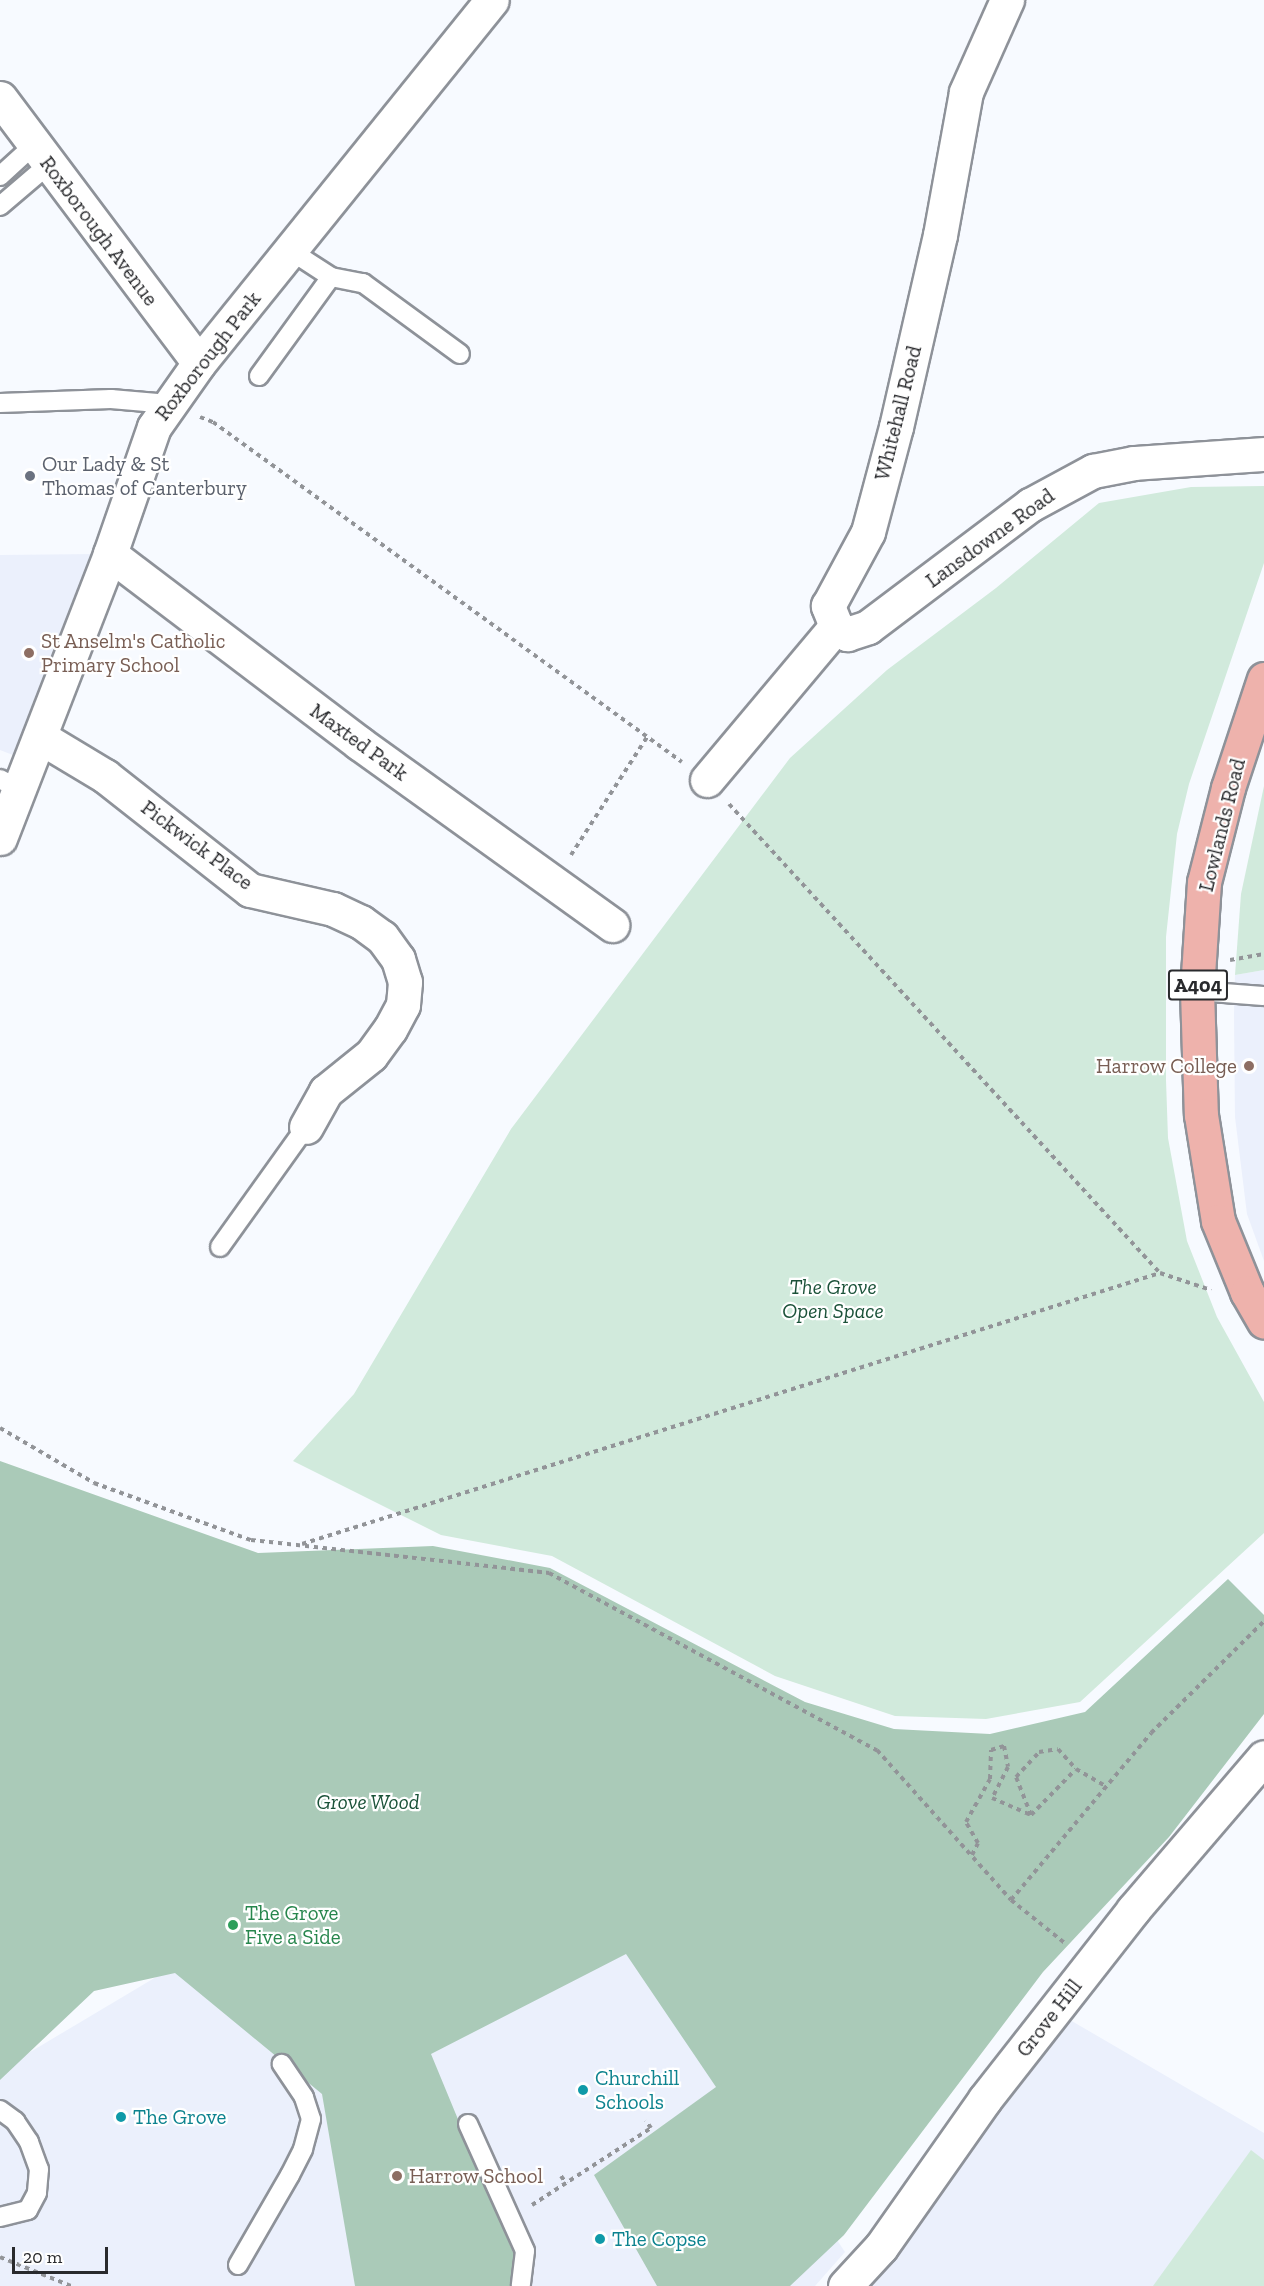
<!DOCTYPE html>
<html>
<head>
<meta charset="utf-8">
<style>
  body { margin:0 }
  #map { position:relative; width:1264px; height:2286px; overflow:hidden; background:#f7faff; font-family:"Zilla Slab",serif }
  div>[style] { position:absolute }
  .built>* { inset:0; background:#ebf0fc }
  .green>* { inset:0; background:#d1eadc }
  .forest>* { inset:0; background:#aacab8 }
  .path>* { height:4px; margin-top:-2px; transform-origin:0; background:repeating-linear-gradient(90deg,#929498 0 4.5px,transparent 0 9px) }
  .roads { filter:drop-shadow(2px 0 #8e9299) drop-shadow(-2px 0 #8e9299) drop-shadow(0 2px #8e9299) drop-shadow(0 -2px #8e9299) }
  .service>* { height:18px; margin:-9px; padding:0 9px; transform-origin:9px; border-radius:9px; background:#fff }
  .minor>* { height:33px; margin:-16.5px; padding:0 16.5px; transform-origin:16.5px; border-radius:16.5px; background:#fff }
  .primary>* { height:33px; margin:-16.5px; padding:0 16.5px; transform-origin:16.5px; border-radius:16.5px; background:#eeb2ac }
  .dots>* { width:16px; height:16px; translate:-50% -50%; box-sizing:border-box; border:3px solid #fff; border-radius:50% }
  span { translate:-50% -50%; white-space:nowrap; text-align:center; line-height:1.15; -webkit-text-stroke:4.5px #fff; paint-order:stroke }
  .shield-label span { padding:2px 4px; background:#fff; border:2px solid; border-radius:4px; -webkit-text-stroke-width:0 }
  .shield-label { font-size:20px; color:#292a2d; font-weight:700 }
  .street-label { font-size:21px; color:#292a2d }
  .worship-label { font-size:21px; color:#5b616d }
  .left { translate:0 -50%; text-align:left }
  .education-label { font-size:21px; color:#785e54 }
  .right { translate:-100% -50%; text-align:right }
  .park-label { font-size:21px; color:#1b5239; font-style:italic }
  .leisure-label { font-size:21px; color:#27864d }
  .culture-label { font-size:21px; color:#0d838f }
  .scale { position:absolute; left:12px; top:2247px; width:96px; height:27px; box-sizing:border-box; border:3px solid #292a2d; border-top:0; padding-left:8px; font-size:18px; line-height:21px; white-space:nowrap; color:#292a2d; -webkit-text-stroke:4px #fff; paint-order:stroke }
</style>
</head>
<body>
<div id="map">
  <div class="built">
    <div style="clip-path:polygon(95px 554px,18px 757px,0 750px,0 555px)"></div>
    <div style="clip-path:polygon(1264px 970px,1264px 1261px,1247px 1214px,1235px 1117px,1234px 1014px,1235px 975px)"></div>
    <div style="clip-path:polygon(636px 1936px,845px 2252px,815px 2286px,0 2286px,0 2070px,183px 1961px)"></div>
    <div style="clip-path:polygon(1070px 2020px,1264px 2133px,1264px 2286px,865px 2286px,966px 2150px)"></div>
  </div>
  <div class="green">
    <div style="clip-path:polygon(1264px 486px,1264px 563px,1189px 784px,1177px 834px,1166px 937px,1166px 1080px,1168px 1138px,1187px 1241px,1217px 1317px,1264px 1402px,1264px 1533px,1080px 1702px,986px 1719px,895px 1716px,775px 1676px,552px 1556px,441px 1535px,293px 1461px,354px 1394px,511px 1129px,790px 758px,887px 670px,996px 588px,1099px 503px,1191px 487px)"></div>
    <div style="clip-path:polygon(1264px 786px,1264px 970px,1235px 975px,1241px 894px)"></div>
    <div style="clip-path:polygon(1251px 2150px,1264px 2160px,1264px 2286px,1153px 2286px)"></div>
  </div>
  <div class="forest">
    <div style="clip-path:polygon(0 1461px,258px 1553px,433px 1546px,550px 1568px,805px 1702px,894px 1729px,990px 1734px,1085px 1712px,1228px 1579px,1264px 1615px,1264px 1714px,1169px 1837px,1043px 1972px,844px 2235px,790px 2286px,657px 2286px,594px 2175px,716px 2087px,626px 1954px,431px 2054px,527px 2286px,355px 2286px,322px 2094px,175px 1973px,94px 1991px,0 2080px)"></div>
  </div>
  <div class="path">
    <div style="left:200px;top:417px;width:14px;rotate:21deg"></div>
    <div style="left:213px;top:422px;width:579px;rotate:35.94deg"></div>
    <div style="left:729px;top:804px;width:637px;rotate:47.42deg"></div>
    <div style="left:1160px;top:1273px;width:54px;rotate:18.4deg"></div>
    <div style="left:571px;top:855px;width:140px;rotate:-57.2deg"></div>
    <div style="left:1230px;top:960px;width:35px;rotate:-10deg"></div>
    <div style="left:0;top:1428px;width:109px;rotate:30.3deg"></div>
    <div style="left:94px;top:1483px;width:167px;rotate:20deg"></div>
    <div style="left:251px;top:1540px;width:300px;rotate:6.3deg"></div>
    <div style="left:549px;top:1573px;width:373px;rotate:28.4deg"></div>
    <div style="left:877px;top:1750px;width:201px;rotate:48.2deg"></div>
    <div style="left:1011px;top:1900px;width:70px;rotate:38.7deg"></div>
    <div style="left:302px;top:1544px;width:900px;rotate:-17.53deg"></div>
    <div style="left:1031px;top:1815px;width:41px;rotate:-111.5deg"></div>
    <div style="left:1016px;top:1777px;width:34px;rotate:-47deg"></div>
    <div style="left:1039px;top:1752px;width:19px;rotate:-9deg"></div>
    <div style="left:1058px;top:1749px;width:27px;rotate:48deg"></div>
    <div style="left:972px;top:1855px;width:13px;rotate:-63deg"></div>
    <div style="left:978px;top:1843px;width:24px;rotate:-120deg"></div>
    <div style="left:966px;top:1822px;width:49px;rotate:-60.8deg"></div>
    <div style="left:990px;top:1779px;width:29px;rotate:-88deg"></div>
    <div style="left:991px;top:1750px;width:14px;rotate:-17deg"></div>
    <div style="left:1004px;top:1746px;width:21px;rotate:79deg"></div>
    <div style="left:1008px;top:1767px;width:35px;rotate:117deg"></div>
    <div style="left:992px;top:1798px;width:43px;rotate:23.6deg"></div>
    <div style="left:1031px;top:1815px;width:64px;rotate:-45.6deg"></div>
    <div style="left:1076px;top:1769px;width:34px;rotate:30deg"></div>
    <div style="left:1011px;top:1900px;width:218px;rotate:-50deg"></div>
    <div style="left:1151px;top:1733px;width:159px;rotate:-44.7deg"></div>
    <div style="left:561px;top:2176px;width:9px;rotate:54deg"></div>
    <div style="left:532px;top:2205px;width:142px;rotate:-32.9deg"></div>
    <div style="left:651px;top:2128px;width:9px;rotate:-126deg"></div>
    <div style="left:0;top:2257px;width:77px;rotate:22.2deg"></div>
  </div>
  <div class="roads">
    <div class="service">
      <div style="left:0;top:176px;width:45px;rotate:-42.3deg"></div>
      <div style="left:0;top:206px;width:63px;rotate:-40.5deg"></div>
      <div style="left:291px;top:251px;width:48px;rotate:33deg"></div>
      <div style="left:331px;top:277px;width:33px;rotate:11deg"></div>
      <div style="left:363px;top:283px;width:120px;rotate:36.2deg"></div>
      <div style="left:259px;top:376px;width:122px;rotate:-54deg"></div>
      <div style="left:0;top:403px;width:111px;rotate:-2.1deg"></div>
      <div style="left:111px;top:399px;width:58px;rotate:4.9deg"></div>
      <div style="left:0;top:779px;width:19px;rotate:28deg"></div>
      <div style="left:1197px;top:991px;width:67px;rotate:4.3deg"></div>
      <div style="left:220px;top:1247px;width:148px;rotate:-54.4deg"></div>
      <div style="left:0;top:2110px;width:19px;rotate:36deg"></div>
      <div style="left:15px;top:2121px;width:25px;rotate:56deg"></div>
      <div style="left:29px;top:2142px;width:29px;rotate:70deg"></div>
      <div style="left:39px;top:2169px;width:24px;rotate:95deg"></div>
      <div style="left:37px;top:2193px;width:19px;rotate:118deg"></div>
      <div style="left:28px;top:2210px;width:29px;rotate:166deg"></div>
      <div style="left:468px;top:2124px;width:139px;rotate:65.8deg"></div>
      <div style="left:525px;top:2251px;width:35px;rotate:97deg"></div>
      <div style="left:238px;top:2265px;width:104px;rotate:-60deg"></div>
      <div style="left:290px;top:2175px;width:29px;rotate:-63deg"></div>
      <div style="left:303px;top:2149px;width:31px;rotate:-75deg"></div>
      <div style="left:311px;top:2119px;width:23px;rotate:-108deg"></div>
      <div style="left:304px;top:2097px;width:40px;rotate:-124deg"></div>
    </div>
    <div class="minor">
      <div style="left:0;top:98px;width:331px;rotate:53.1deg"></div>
      <div style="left:110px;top:554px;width:313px;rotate:37.2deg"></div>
      <div style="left:359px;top:743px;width:312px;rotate:35.7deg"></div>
      <div style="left:836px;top:626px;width:22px;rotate:-112deg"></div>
      <div style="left:828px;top:606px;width:84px;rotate:-61.6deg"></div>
      <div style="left:868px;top:532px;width:109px;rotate:-75.1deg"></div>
      <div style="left:896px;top:427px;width:197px;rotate:-77.1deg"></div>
      <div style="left:940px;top:235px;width:145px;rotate:-79.7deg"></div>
      <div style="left:966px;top:92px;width:101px;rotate:-66deg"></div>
      <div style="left:836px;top:626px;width:14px;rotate:36deg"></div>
      <div style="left:847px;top:634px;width:22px;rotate:-18deg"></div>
      <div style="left:868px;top:627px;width:203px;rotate:-37deg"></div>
      <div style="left:1030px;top:505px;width:72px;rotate:-28.4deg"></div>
      <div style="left:1093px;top:471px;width:42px;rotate:-11deg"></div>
      <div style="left:1134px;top:463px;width:130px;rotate:-4deg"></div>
      <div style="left:40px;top:737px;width:76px;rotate:31deg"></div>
      <div style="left:105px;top:776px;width:184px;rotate:38.2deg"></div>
      <div style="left:250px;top:890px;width:85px;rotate:12.9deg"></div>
      <div style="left:333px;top:909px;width:31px;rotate:25deg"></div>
      <div style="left:361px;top:922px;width:26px;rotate:36deg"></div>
      <div style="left:382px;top:937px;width:27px;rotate:54deg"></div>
      <div style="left:398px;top:959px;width:24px;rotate:73deg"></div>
      <div style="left:405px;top:982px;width:23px;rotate:95deg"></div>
      <div style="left:403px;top:1005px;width:27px;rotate:118deg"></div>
      <div style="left:390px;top:1029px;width:32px;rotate:126deg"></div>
      <div style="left:371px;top:1055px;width:58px;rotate:141.3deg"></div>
      <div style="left:326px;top:1091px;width:41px;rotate:119.1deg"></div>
      <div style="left:707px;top:780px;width:201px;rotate:-50deg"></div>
      <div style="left:0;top:838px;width:305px;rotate:-68.8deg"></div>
      <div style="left:110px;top:554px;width:134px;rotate:-70.9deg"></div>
      <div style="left:154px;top:427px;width:78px;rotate:-54.9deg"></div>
      <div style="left:199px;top:363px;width:466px;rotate:-51.1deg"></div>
      <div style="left:845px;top:2286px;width:53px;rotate:-47.3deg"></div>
      <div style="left:881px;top:2247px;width:181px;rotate:-54.9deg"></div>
      <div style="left:985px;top:2099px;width:240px;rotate:-51.9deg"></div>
      <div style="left:1133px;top:1910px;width:201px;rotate:-49.4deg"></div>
    </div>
    <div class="primary">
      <div style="left:1264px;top:679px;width:115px;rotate:108.3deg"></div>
      <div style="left:1228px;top:788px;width:97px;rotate:104.3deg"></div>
      <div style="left:1204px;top:882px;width:109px;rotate:93.7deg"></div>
      <div style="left:1197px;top:991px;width:124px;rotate:88.2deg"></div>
      <div style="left:1201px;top:1115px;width:107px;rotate:80.9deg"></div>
      <div style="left:1218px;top:1221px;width:77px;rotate:67.8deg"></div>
      <div style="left:1247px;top:1292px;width:34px;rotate:60deg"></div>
    </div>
  </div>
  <div class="dots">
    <div style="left:30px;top:476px;background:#6b7280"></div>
    <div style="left:29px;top:653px;background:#8d6e63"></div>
    <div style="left:1249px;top:1066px;background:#8d6e63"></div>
    <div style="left:233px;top:1925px;background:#2e9e5b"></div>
    <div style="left:583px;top:2090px;background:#0f9aa8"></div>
    <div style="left:121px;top:2117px;background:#0f9aa8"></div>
    <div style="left:397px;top:2176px;background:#8d6e63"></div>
    <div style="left:600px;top:2239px;background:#0f9aa8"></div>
  </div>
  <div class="shield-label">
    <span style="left:1198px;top:985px">A404</span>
  </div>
  <div class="street-label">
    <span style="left:99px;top:231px;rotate:53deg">Roxborough Avenue</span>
    <span style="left:208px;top:356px;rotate:-52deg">Roxborough Park</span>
    <span style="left:898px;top:413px;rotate:-76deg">Whitehall Road</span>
    <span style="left:990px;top:538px;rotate:-36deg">Lansdowne Road</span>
    <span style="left:359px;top:742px;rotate:36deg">Maxted Park</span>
    <span style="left:1222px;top:825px;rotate:-76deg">Lowlands Road</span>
    <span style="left:197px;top:845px;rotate:37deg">Pickwick Place</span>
    <span style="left:1049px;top:2018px;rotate:-52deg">Grove Hill</span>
  </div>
  <div class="worship-label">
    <span class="left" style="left:42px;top:476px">Our Lady &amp; St<br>Thomas of Canterbury</span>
  </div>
  <div class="education-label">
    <span class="left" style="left:41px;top:653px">St Anselm's Catholic<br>Primary School</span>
    <span class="right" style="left:1237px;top:1066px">Harrow College</span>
    <span class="left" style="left:409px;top:2176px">Harrow School</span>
  </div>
  <div class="park-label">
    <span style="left:833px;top:1299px">The Grove<br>Open Space</span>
    <span style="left:368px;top:1802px">Grove Wood</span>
  </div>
  <div class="leisure-label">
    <span class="left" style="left:245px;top:1925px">The Grove<br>Five a Side</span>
  </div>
  <div class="culture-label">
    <span class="left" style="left:595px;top:2090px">Churchill<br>Schools</span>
    <span class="left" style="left:133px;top:2117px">The Grove</span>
    <span class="left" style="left:612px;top:2239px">The Copse</span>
  </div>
  <div class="scale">20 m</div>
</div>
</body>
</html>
